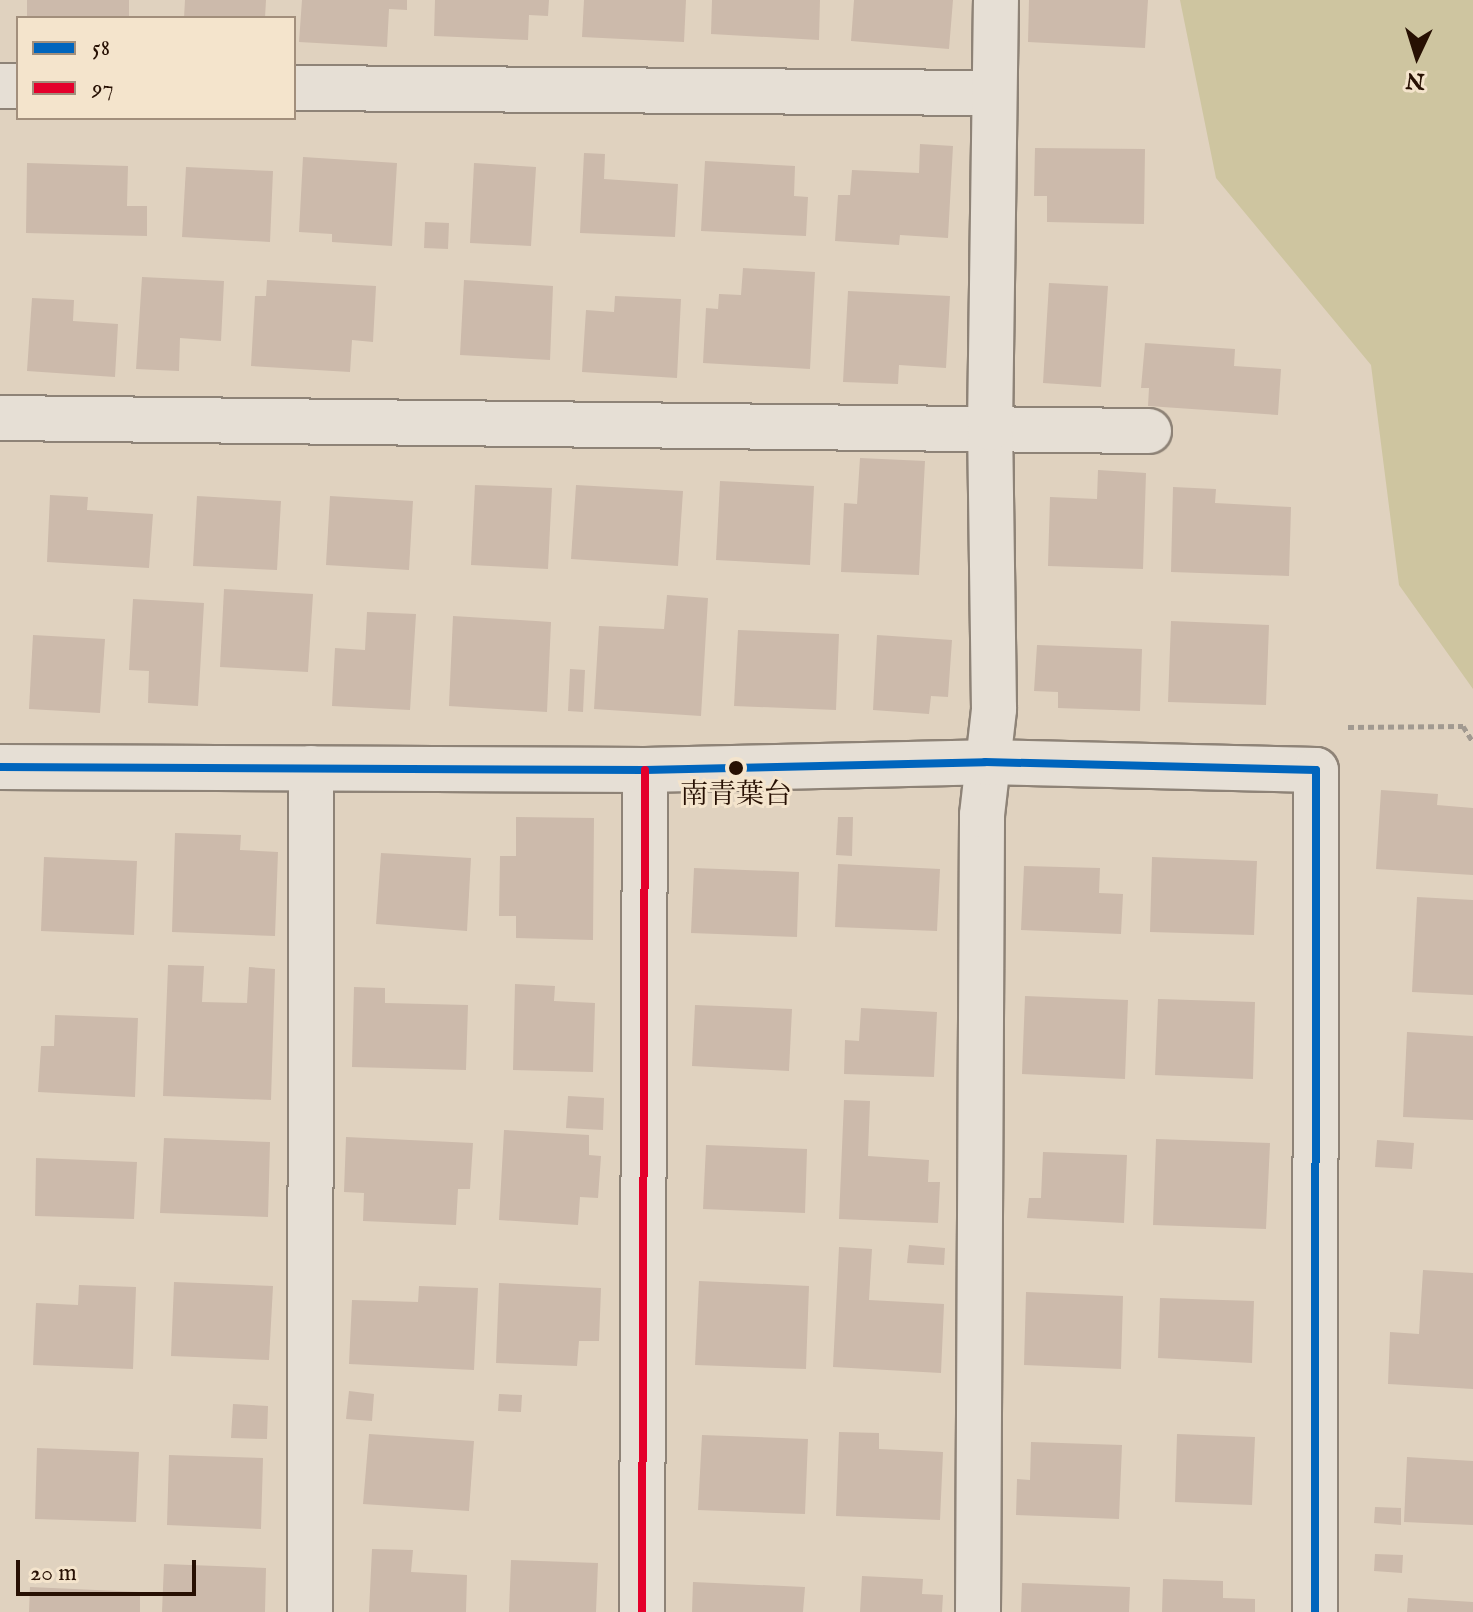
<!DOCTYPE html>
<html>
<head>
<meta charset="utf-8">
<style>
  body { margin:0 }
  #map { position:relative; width:1473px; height:1612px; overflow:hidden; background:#e0d2bf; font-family:"IM FELL English","Noto Serif JP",serif }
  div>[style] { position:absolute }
  .green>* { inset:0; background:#cec5a0 }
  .building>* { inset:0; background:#ccbaab }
  .path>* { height:5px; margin-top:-2.5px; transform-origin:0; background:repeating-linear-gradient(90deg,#a19990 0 6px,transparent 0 10px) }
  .roads { filter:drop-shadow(2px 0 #8e8377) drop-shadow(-2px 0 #8e8377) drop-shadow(0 2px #8e8377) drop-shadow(0 -2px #8e8377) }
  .street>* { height:44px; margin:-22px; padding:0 22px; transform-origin:22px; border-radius:22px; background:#e6dfd5 }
  .secondary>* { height:44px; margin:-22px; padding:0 22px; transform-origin:22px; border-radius:22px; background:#e6dfd5 }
  .bus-1>* { height:8px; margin:-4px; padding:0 4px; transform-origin:4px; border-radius:4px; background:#0065bd }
  .bus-2>* { height:8px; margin:-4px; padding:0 4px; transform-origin:4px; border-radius:4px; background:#e4002b }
  .dots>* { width:22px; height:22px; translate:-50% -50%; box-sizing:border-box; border:4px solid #f4e4cc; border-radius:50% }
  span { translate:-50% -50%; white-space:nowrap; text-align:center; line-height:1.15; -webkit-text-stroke:6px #f4e4cc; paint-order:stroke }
  .bus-label { font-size:28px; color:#271003 }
  .legend { position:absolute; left:16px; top:16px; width:280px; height:104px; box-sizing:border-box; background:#f4e4cc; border:2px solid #a28f7c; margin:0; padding:10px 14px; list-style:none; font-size:24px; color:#271003 }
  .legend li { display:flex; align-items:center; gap:16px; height:40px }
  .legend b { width:40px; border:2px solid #a28f7c }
  .north { position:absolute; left:1377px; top:16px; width:80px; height:80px; -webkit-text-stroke:6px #f4e4cc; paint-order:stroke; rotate:184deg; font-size:22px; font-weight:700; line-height:32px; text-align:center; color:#271003 }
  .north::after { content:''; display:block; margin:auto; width:28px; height:36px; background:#271003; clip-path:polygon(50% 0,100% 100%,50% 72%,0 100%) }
  .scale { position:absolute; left:16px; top:1560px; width:180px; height:36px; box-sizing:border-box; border:4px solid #271003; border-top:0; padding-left:10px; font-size:24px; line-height:28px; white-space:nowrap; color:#271003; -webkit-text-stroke:6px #f4e4cc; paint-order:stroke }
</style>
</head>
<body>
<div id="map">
  <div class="green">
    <div style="clip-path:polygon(1180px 0,1473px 0,1473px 689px,1399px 585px,1371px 365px,1216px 178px)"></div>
  </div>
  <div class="building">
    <div style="clip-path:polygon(27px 0,129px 0,129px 18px,27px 18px)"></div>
    <div style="clip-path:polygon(185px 0,266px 0,265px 18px,184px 18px)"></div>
    <div style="clip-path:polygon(302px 0,407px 0,407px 10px,389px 9px,387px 47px,299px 42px)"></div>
    <div style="clip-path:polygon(435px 0,549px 0,548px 16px,529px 15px,528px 40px,434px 36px)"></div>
    <div style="clip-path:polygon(584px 0,686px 0,684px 42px,582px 37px)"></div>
    <div style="clip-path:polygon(712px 0,820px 0,819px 40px,711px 34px)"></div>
    <div style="clip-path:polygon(854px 0,953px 0,949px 49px,851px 41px)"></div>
    <div style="clip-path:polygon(1029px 0,1148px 0,1145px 48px,1028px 42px)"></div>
    <div style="clip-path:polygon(920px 144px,953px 146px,948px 238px,900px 235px,899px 245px,835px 241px,838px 195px,850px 195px,852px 170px,919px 173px)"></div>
    <div style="clip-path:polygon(1035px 148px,1145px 149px,1144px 224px,1047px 222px,1047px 196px,1034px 196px)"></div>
    <div style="clip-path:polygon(584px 153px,605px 154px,604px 179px,678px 184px,675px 237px,580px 233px)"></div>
    <div style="clip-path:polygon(303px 157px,397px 163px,392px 246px,332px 242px,332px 234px,299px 232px)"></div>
    <div style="clip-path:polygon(705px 161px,795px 166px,794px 196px,808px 197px,806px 236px,701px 231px)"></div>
    <div style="clip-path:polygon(27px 163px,128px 166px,127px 206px,147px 206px,147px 236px,26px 233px)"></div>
    <div style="clip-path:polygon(474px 163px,536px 167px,531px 246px,470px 243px)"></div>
    <div style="clip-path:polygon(186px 167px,273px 171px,270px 242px,182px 237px)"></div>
    <div style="clip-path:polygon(425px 222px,449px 223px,448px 249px,424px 248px)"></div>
    <div style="clip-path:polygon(743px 268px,815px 272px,810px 369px,703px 363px,706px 308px,718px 309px,719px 294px,741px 295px)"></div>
    <div style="clip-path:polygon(142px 277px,224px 281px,221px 341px,180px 338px,179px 371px,136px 369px)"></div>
    <div style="clip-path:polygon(267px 280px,376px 286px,373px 342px,352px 340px,350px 372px,251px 366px,255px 296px,266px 296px)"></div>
    <div style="clip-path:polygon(464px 280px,553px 286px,550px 360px,460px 355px)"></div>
    <div style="clip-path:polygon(1049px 283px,1108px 286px,1101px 387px,1043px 383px)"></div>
    <div style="clip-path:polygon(848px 291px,950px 296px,946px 368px,899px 365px,898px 384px,843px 382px)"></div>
    <div style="clip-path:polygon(615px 296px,681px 299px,677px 378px,582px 372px,586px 310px,614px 312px)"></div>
    <div style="clip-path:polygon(32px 298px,74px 300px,73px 321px,118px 324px,115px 377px,27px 371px)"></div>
    <div style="clip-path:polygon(1145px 343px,1235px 349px,1234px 366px,1281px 369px,1278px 415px,1148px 406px,1149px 388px,1141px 388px)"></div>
    <div style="clip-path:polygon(860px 458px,925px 461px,919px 575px,841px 572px,844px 503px,857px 504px)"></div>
    <div style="clip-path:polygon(1098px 470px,1146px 473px,1143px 569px,1048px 566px,1050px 497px,1097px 499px)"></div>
    <div style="clip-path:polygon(720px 481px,814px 486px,810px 565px,716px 560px)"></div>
    <div style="clip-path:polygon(475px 485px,552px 488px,548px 569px,471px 565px)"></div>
    <div style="clip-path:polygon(576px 485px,683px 491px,678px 566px,571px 559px)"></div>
    <div style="clip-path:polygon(1173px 487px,1216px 489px,1215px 503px,1291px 507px,1289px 576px,1171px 572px)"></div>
    <div style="clip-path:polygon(50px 495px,88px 497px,87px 510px,153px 514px,149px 568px,47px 562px)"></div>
    <div style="clip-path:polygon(197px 496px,281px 501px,277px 570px,193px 566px)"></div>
    <div style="clip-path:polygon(330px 496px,413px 501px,409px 570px,326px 565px)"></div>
    <div style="clip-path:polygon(224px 589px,313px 594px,308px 672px,220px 667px)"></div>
    <div style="clip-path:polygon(667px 595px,708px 598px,701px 716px,594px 709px,599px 626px,664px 629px)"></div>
    <div style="clip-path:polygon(133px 599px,204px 603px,198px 706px,148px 703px,149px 671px,129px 670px)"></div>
    <div style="clip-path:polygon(367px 612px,416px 614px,410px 710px,332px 706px,335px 648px,365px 650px)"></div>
    <div style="clip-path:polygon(453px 616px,551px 622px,547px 712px,449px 706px)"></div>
    <div style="clip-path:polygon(1171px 621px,1269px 625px,1266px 705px,1168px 702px)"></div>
    <div style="clip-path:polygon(738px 630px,839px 634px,836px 710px,734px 706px)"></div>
    <div style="clip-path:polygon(33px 635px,105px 639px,100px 713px,29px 709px)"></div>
    <div style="clip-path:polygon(877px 635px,952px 640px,948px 697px,931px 696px,929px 714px,873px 710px)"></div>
    <div style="clip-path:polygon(1037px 645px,1142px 649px,1140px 711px,1058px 708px,1058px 692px,1034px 691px)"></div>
    <div style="clip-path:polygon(570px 669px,585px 670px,583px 712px,568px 711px)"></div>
    <div style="clip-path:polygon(1381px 790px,1438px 794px,1437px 805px,1473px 808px,1473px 875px,1376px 869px)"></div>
    <div style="clip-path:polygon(516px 817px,594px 818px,593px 940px,516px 938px,516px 916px,499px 916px,500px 856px,516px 856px)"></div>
    <div style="clip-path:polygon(838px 817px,853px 817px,852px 856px,836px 855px)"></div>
    <div style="clip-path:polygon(175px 833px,241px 835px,240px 850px,278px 852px,275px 936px,172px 932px)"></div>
    <div style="clip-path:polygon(381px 853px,471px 858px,467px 931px,376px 924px)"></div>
    <div style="clip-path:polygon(44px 857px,137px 861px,134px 935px,41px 931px)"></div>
    <div style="clip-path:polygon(1152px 857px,1257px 861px,1254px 935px,1150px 932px)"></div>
    <div style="clip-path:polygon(838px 864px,940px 869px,937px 931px,835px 927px)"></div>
    <div style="clip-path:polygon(1024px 866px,1100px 868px,1099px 893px,1123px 894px,1121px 934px,1021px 930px)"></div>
    <div style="clip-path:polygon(694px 868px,799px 872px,797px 937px,691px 933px)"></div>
    <div style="clip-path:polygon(1417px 897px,1473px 900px,1473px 995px,1412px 992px)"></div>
    <div style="clip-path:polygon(168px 965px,204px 966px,202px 1002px,247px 1003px,249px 967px,275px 969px,271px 1100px,163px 1096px)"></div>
    <div style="clip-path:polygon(515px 984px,555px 986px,554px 1001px,595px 1003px,593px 1072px,513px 1070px)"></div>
    <div style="clip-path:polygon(354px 987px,385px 988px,385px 1003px,468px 1005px,466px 1070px,352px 1067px)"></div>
    <div style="clip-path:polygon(1025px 996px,1128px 1000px,1125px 1079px,1022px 1074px)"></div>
    <div style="clip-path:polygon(1158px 999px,1255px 1002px,1253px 1079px,1155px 1075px)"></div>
    <div style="clip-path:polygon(695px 1005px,792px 1009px,789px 1071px,692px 1066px)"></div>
    <div style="clip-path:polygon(861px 1008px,937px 1012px,934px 1077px,844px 1074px,845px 1040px,859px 1041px)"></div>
    <div style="clip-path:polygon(55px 1015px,138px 1018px,135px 1097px,38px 1092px,41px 1046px,54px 1046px)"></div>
    <div style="clip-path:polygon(1407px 1032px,1473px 1036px,1473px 1120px,1403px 1117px)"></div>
    <div style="clip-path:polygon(568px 1096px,604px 1098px,603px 1130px,566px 1128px)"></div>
    <div style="clip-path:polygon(844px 1100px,870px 1101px,868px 1156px,929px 1160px,928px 1182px,940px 1182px,938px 1223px,839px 1219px)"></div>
    <div style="clip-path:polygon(504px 1130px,589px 1135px,589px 1155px,601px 1156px,598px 1198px,580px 1197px,578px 1225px,499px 1220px)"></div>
    <div style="clip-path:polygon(346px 1137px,473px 1143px,470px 1189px,458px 1189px,456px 1225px,363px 1221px,364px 1193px,344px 1192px)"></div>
    <div style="clip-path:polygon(164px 1138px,270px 1142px,268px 1217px,160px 1213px)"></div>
    <div style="clip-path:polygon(1156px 1139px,1270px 1143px,1266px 1229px,1153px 1225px)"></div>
    <div style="clip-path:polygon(1377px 1140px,1414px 1143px,1412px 1169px,1375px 1167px)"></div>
    <div style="clip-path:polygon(706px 1145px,807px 1149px,805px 1213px,703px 1209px)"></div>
    <div style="clip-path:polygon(1043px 1152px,1127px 1155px,1124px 1223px,1027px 1218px,1029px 1198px,1041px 1198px)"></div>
    <div style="clip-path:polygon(36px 1158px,137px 1162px,134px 1219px,35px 1216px)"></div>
    <div style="clip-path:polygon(909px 1245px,945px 1248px,944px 1265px,907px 1263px)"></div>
    <div style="clip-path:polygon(839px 1247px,872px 1249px,869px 1300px,944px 1304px,941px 1373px,833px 1367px)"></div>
    <div style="clip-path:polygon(1423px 1270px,1473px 1273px,1473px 1389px,1388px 1384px,1390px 1332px,1419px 1334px)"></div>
    <div style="clip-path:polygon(699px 1281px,809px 1286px,806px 1369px,695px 1365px)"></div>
    <div style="clip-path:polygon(174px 1282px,273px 1286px,269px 1360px,171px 1356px)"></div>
    <div style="clip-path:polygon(499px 1283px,601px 1288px,599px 1341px,579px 1341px,577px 1366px,496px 1363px)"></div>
    <div style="clip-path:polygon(79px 1285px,136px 1287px,133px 1369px,33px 1365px,36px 1303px,78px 1305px)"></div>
    <div style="clip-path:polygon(419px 1286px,478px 1288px,474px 1370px,349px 1364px,352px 1300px,418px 1302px)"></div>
    <div style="clip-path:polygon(1026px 1292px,1123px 1296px,1121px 1369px,1024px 1365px)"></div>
    <div style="clip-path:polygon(1160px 1298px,1254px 1301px,1252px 1363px,1158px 1358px)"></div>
    <div style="clip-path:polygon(349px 1391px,374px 1394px,372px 1421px,346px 1419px)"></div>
    <div style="clip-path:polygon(499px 1394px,522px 1395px,521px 1412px,498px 1411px)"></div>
    <div style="clip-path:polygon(233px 1404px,268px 1406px,267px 1439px,231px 1438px)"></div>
    <div style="clip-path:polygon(839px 1432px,879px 1433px,879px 1449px,943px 1452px,940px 1520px,836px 1516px)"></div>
    <div style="clip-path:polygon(369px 1434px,474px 1441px,469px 1511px,363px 1504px)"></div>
    <div style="clip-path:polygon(1177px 1434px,1255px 1437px,1252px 1505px,1175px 1502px)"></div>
    <div style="clip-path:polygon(702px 1435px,808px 1439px,805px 1514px,698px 1510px)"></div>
    <div style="clip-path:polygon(1031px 1442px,1122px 1445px,1119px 1519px,1016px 1515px,1017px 1479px,1030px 1480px)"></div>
    <div style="clip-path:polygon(37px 1448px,139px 1452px,136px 1522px,35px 1519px)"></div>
    <div style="clip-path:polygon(169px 1455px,263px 1458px,261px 1529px,167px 1525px)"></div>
    <div style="clip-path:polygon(1407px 1457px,1473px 1461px,1473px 1525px,1404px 1522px)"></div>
    <div style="clip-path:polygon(1375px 1507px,1401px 1508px,1401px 1525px,1374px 1523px)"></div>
    <div style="clip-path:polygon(372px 1549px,413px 1550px,411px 1572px,467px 1575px,466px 1612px,369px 1612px)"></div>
    <div style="clip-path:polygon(1375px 1554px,1403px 1555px,1402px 1573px,1374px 1571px)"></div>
    <div style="clip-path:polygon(511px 1560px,598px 1563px,596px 1612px,509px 1612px)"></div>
    <div style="clip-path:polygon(164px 1564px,266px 1568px,265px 1612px,162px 1612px)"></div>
    <div style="clip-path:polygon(862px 1576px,923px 1579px,922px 1594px,943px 1595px,942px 1612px,860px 1612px)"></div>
    <div style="clip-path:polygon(1163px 1579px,1223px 1581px,1223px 1598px,1255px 1599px,1255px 1612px,1162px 1612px)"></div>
    <div style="clip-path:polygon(693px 1582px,805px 1587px,803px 1612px,692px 1612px)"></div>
    <div style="clip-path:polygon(1022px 1583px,1130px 1587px,1129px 1612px,1021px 1612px)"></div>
    <div style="clip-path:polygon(30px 1587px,140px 1592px,140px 1612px,29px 1612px)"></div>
    <div style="clip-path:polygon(1408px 1598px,1473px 1602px,1473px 1612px,1407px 1612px)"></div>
  </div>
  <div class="path">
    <div style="left:1348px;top:727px;width:115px;rotate:-0.5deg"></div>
    <div style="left:1463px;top:726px;width:19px;rotate:58deg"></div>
  </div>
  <div class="roads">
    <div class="street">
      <div style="left:0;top:86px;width:18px"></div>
      <div style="left:294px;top:88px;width:699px;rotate:0.41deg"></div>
      <div style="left:0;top:418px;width:1149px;rotate:0.65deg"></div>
      <div style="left:310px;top:1612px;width:844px;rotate:-89.93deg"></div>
      <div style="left:642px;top:1612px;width:842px;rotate:-89.8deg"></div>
      <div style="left:978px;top:1612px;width:797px;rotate:-89.71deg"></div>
      <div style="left:982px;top:815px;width:107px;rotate:-83.5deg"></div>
      <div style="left:994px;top:709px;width:281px;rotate:-90.8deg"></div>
      <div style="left:990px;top:428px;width:428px;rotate:-89.2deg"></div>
    </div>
    <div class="secondary">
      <div style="left:0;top:767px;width:645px;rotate:0.27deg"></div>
      <div style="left:645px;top:770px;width:340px;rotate:-1.3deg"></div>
      <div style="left:985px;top:762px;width:331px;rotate:1.4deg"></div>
      <div style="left:1316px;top:770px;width:842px;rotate:90.07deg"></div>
    </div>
  </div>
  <div class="bus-1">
    <div style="left:0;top:767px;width:645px;rotate:0.27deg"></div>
    <div style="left:645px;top:770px;width:340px;rotate:-1.3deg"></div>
    <div style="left:985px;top:762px;width:331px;rotate:1.4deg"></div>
    <div style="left:1316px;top:770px;width:842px;rotate:90.07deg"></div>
  </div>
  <div class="bus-2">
    <div style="left:642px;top:1612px;width:842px;rotate:-89.8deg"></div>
  </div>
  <div class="dots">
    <div style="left:736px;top:768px;background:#271003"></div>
  </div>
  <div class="bus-label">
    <span style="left:736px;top:796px">南青葉台</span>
  </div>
  <ul class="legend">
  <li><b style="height:10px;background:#0065bd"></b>58</li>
  <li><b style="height:10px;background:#e4002b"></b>97</li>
  </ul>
  <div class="north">N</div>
  <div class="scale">20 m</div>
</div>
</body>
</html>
